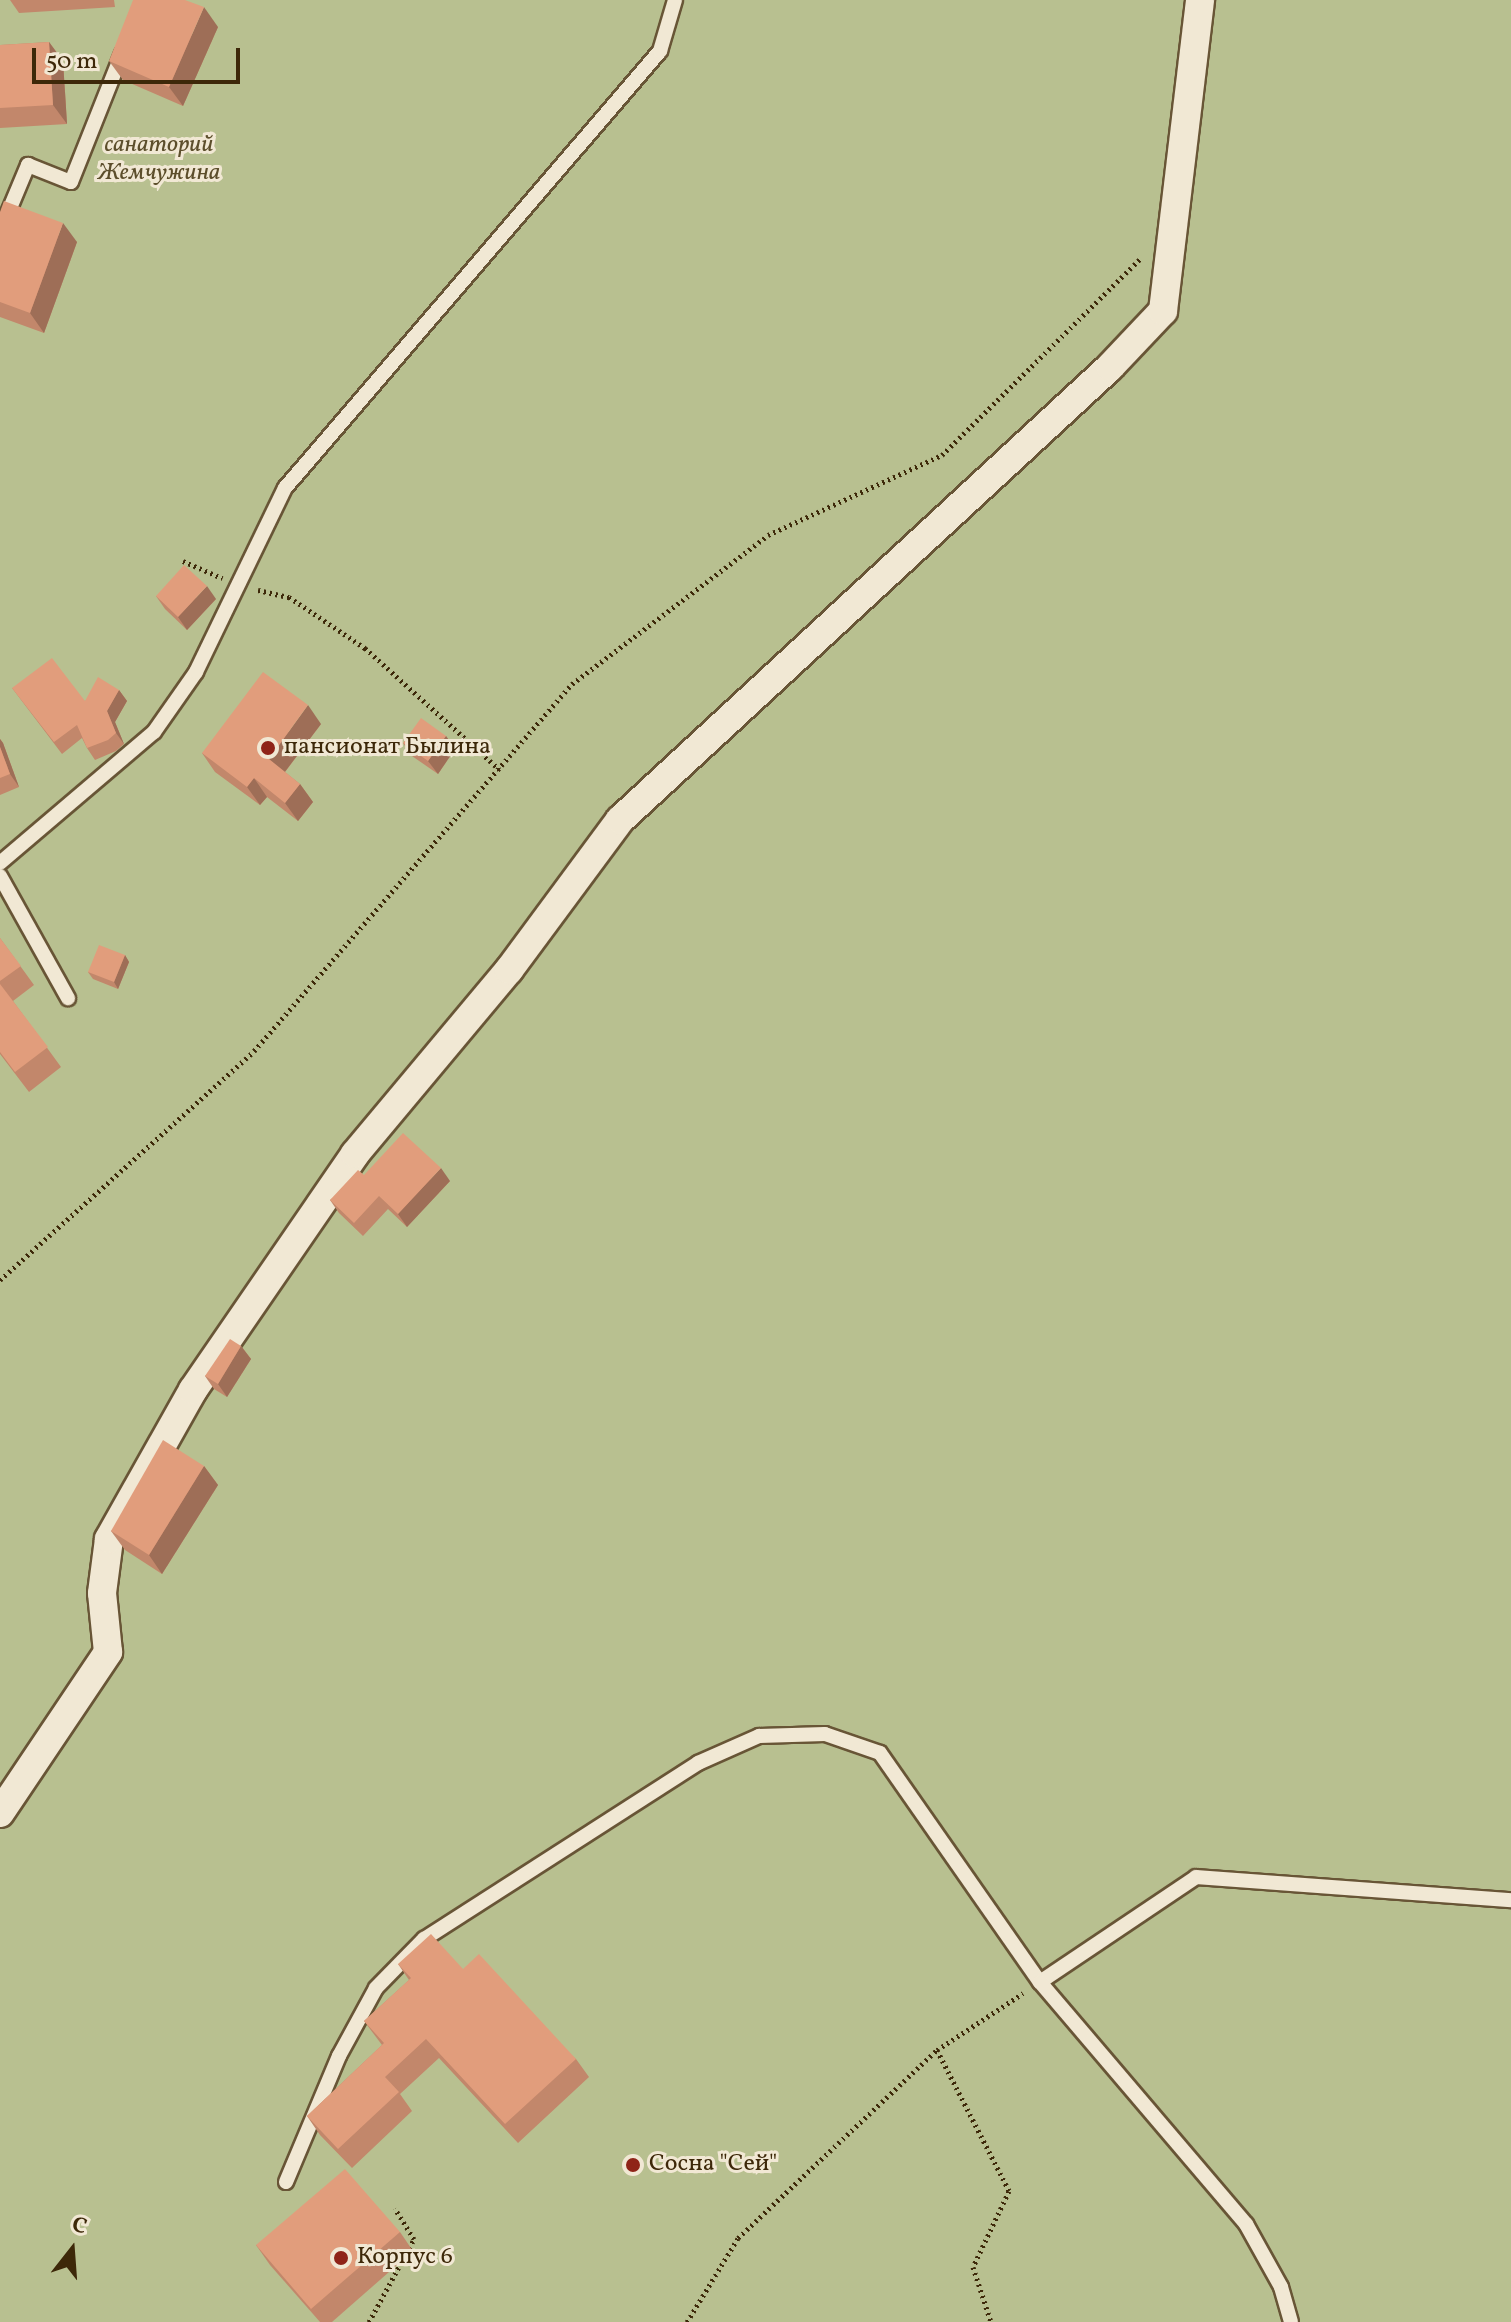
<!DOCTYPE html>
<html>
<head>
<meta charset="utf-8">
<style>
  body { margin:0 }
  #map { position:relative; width:1511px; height:2322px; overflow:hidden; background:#eadcbd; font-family:Vollkorn,serif }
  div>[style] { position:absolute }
  .green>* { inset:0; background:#b8c090 }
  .path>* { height:5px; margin-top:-2.5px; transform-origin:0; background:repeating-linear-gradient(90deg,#3d2809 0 2px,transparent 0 6px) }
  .roads { filter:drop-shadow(2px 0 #685536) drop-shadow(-2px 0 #685536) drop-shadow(0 2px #685536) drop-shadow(0 -2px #685536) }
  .lane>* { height:14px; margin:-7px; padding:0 7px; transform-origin:7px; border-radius:7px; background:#f1e8d4 }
  .street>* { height:28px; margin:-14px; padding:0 14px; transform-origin:14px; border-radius:14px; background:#f1e8d4 }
  .wall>* { inset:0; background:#c2876b }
  .shaded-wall>* { inset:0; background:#9e6e57 }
  .building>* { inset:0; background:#e19d7c }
  .dots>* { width:22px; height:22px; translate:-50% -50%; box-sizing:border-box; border:4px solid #f1e8d4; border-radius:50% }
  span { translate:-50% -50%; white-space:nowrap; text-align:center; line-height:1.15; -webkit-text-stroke:6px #f1e8d4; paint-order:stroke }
  .park-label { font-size:24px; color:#5c4e2b; font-style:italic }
  .poi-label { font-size:24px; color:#3d2809 }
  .left { translate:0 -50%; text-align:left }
  .north { position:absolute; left:32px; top:2210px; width:80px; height:80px; -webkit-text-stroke:6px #f1e8d4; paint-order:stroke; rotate:17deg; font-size:22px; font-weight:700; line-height:32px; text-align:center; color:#3d2809 }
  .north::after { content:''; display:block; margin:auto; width:28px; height:36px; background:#3d2809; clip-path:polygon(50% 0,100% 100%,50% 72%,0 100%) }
  .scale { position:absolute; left:32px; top:48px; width:208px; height:36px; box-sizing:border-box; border:4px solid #3d2809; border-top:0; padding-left:10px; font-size:24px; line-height:28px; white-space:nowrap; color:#3d2809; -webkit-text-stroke:6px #f1e8d4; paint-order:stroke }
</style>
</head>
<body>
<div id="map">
  <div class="green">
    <div style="clip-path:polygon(0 0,1511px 0,1511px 2322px,0 2322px)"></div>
  </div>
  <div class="path">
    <div style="left:183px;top:561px;width:43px;rotate:23.6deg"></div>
    <div style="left:258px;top:590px;width:32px;rotate:13deg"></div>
    <div style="left:289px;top:597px;width:92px;rotate:33.9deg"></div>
    <div style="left:365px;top:648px;width:181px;rotate:42.1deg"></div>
    <div style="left:0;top:1280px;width:342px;rotate:-42deg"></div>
    <div style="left:254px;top:1051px;width:486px;rotate:-49.1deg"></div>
    <div style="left:572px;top:684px;width:246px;rotate:-37.2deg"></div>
    <div style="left:768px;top:535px;width:192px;rotate:-24.7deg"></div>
    <div style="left:942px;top:455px;width:281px;rotate:-44.7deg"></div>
    <div style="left:937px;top:2050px;width:158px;rotate:62.9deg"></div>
    <div style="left:1009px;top:2191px;width:84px;rotate:115.3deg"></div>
    <div style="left:973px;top:2267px;width:58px;rotate:71.9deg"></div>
    <div style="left:369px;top:2322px;width:94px;rotate:-61.5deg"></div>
    <div style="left:414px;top:2239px;width:36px;rotate:-122deg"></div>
    <div style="left:687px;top:2322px;width:98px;rotate:-58.7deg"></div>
    <div style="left:738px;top:2238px;width:274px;rotate:-43.4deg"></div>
    <div style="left:937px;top:2050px;width:103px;rotate:-33.5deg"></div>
  </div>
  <div class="roads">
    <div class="lane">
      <div style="left:0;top:232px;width:73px;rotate:-67.3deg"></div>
      <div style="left:28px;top:165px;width:46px;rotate:21.6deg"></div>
      <div style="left:71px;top:182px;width:138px;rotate:-68.3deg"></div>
      <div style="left:0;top:863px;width:202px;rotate:-40.4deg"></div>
      <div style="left:154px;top:732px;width:73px;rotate:-55deg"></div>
      <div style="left:196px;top:672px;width:204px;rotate:-64.2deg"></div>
      <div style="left:285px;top:488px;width:576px;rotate:-49.37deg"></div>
      <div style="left:660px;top:51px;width:53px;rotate:-73.6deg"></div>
      <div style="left:0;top:876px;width:140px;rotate:60.9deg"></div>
      <div style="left:1040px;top:1982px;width:188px;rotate:-33.9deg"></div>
      <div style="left:1196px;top:1877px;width:316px;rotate:4.2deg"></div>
      <div style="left:286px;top:2182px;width:137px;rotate:-67.2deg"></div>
      <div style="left:339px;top:2056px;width:77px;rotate:-61.4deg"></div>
      <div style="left:376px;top:1988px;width:69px;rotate:-45.6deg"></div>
      <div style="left:424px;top:1939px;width:326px;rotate:-32.7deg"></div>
      <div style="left:698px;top:1763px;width:67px;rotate:-23.9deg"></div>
      <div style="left:759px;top:1736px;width:66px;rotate:-1.7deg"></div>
      <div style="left:825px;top:1734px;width:58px;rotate:19.1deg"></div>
      <div style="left:880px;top:1753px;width:279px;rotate:55.1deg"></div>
      <div style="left:1040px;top:1982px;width:318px;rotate:49.6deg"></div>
      <div style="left:1246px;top:2224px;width:72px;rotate:60.9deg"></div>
      <div style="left:1281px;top:2287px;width:36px;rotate:74deg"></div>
    </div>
    <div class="street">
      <div style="left:0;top:1813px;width:194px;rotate:-56.1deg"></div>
      <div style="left:108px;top:1652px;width:59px;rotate:-95.8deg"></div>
      <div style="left:102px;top:1593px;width:54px;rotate:-82.6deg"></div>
      <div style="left:109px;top:1539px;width:171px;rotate:-60.6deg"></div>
      <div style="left:193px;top:1390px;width:286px;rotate:-55.5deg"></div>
      <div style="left:355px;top:1154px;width:240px;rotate:-50.1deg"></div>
      <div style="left:509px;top:970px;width:187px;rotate:-53.5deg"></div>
      <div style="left:620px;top:820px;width:667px;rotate:-42.75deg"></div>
      <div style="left:1110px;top:367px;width:77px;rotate:-46.6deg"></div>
      <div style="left:1163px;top:311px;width:313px;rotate:-83.2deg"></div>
    </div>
  </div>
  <div class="wall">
    <div style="clip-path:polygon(10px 0,114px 0,115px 7px,19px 13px)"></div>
    <div style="clip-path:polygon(218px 27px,183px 106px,123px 80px,109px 61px)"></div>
    <div style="clip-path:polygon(49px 42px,63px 61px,67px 124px,0 128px,0 45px)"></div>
    <div style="clip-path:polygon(0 212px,77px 242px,44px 333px,0 317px)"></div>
    <div style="clip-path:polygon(156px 596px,216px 599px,187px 630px,165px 609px)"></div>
    <div style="clip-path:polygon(12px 688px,85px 701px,119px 690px,127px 701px,115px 722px,124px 744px,116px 751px,95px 760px,87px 748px,82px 738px,62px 754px)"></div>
    <div style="clip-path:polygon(321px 724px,285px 772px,300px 784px,313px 802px,298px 821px,267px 797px,260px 805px,215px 772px,202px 753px)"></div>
    <div style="clip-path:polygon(446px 736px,455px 749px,438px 774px,412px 756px,403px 743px)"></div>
    <div style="clip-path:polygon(0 739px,3px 743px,19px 787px,0 795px)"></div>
    <div style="clip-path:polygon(0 938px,34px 985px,13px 1001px,61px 1067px,29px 1092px,0 1054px)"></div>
    <div style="clip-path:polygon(125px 955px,129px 962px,118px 989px,93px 979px,88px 972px)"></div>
    <div style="clip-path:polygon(364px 1175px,450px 1181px,407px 1227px,388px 1209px,363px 1236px,339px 1213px,330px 1200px)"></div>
    <div style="clip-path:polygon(241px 1346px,251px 1359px,227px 1397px,214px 1389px,205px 1376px)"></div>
    <div style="clip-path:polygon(204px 1466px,218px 1485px,162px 1574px,125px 1550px,111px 1531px)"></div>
    <div style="clip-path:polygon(398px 1964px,463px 1969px,576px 2059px,589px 2077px,518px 2143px,439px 2058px,400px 2094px,412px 2111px,352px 2168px,320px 2135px,307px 2116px,382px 2045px,364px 2021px,409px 1980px)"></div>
    <div style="clip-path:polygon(400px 2232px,413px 2251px,332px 2322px,320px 2322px,270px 2265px,256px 2245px)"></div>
  </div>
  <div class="shaded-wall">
    <div style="clip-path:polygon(204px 7px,218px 27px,183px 106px,169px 87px)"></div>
    <div style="clip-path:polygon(49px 42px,63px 61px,67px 124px,53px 105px)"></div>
    <div style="clip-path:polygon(63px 223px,77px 242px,44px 333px,30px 313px)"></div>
    <div style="clip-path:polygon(207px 586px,216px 599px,187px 630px,178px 617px)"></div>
    <div style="clip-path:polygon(119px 690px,127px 701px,115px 722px,124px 744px,116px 733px,107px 711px)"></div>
    <div style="clip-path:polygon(308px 705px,321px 724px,281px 777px,269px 759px)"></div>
    <div style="clip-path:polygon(446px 736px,455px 749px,438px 774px,428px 761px)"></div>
    <div style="clip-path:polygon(0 739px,3px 743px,19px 787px,10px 774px,0 747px)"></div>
    <div style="clip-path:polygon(254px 778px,267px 797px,260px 805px,247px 787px)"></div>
    <div style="clip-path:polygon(300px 784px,313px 802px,298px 821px,285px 803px)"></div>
    <div style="clip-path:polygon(125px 955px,129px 962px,118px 989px,114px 982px)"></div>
    <div style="clip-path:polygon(441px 1168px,450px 1181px,407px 1227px,398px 1214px)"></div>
    <div style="clip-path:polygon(241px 1346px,251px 1359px,227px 1397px,218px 1384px)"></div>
    <div style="clip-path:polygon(204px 1466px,218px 1485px,162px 1574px,149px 1555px)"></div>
  </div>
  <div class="building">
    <div style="clip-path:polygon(133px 0,185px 0,204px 7px,169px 87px,109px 61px)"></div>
    <div style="clip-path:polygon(49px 42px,53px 105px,0 108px,0 45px)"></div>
    <div style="clip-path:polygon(4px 201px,63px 223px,30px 313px,0 302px,0 212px)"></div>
    <div style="clip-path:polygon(184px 565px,207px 586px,178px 617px,156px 596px)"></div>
    <div style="clip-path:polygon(52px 658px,85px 701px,98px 677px,119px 690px,107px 711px,116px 733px,108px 740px,87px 748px,77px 725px,54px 742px,12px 688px)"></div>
    <div style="clip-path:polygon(263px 672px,308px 705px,269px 759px,300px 784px,285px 803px,254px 778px,247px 787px,202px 753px)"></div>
    <div style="clip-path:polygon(421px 718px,446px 736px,428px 761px,403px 743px)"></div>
    <div style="clip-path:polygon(0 747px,10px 774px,0 778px)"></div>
    <div style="clip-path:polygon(0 938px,21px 966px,0 981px)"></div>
    <div style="clip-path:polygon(99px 945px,125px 955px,114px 982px,88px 972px)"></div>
    <div style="clip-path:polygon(0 984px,48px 1047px,15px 1072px,0 1052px)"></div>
    <div style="clip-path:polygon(403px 1133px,441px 1168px,398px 1214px,379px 1196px,354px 1223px,330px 1200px,358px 1170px,364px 1175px)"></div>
    <div style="clip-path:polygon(230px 1339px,241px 1346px,218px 1384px,205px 1376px)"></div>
    <div style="clip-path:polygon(163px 1440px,204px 1466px,149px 1555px,111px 1531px)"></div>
    <div style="clip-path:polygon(431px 1934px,463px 1969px,479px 1954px,576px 2059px,505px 2124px,426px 2039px,385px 2077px,399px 2092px,338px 2149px,307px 2116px,384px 2043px,364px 2021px,411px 1978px,398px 1964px)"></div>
    <div style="clip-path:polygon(345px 2169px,400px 2232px,311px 2309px,256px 2245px)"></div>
  </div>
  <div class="dots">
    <div style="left:268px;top:748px;background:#8f2418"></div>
    <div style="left:633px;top:2165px;background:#8f2418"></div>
    <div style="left:341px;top:2258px;background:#8f2418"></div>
  </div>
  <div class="park-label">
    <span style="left:159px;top:160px">санаторий<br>Жемчужина</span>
  </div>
  <div class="poi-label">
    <span class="left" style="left:284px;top:748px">пансионат Былина</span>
    <span class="left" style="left:649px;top:2165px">Сосна "Сей"</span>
    <span class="left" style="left:357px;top:2258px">Корпус 6</span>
  </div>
  <div class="north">С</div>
  <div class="scale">50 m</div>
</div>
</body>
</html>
